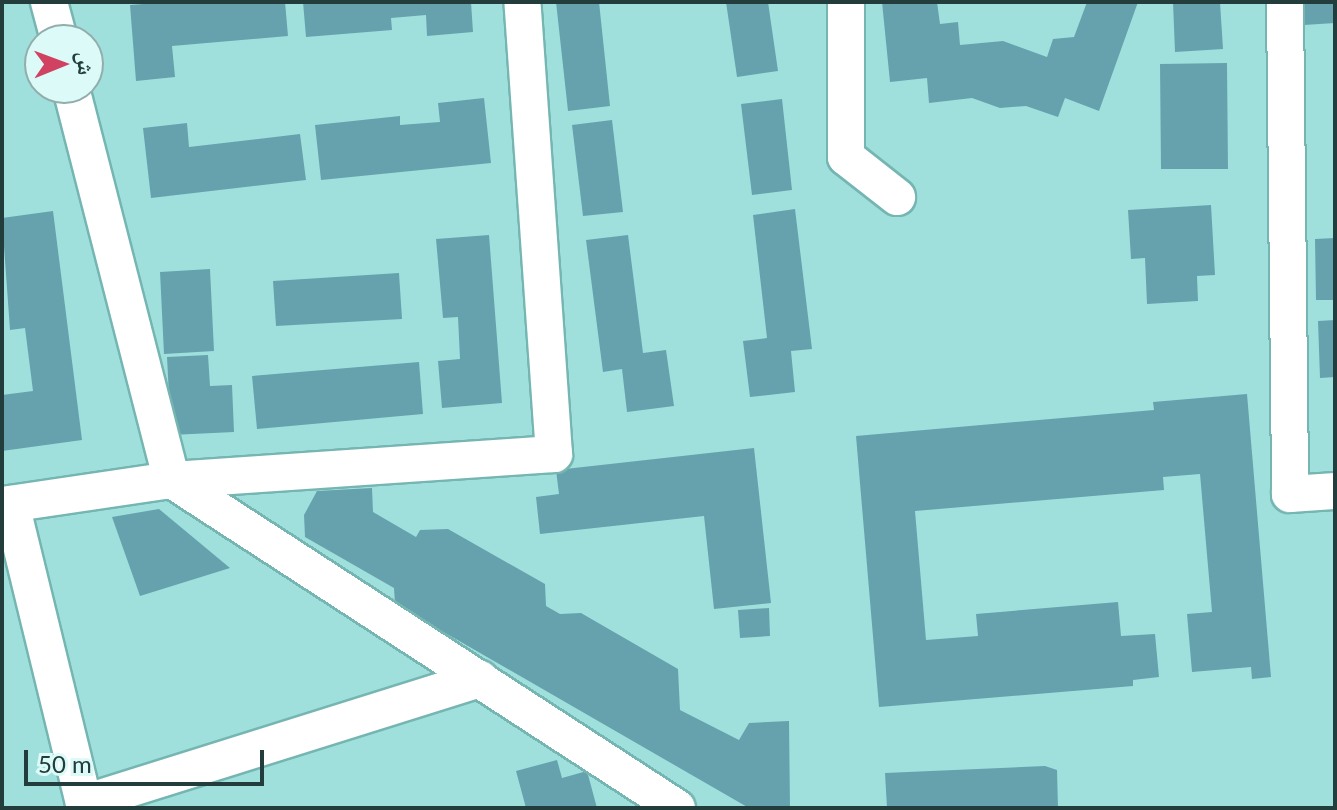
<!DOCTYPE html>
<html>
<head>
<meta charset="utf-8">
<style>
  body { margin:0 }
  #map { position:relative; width:1337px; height:810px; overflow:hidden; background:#9fe0dc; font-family:Lato,"Noto Naskh Arabic",sans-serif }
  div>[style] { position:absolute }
  .building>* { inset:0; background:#65a2ae }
  .roads { filter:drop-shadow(2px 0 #75b5b2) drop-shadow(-2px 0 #75b5b2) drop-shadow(0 2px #75b5b2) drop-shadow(0 -2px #75b5b2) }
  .street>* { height:36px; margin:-18px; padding:0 18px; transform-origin:18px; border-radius:18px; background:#fff }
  span { translate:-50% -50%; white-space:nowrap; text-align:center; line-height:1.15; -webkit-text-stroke:8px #dbfaf8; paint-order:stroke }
  .frame { position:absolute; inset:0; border:4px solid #223d3b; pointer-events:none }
  .north { position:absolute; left:24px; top:24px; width:80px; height:80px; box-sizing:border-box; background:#dbfaf8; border:2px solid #91aeac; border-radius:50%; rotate:89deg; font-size:22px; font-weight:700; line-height:32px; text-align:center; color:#223d3b }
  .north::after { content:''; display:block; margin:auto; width:28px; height:36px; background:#d14262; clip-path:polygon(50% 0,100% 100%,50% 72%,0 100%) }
  .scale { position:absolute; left:24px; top:750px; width:240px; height:36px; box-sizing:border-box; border:4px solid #223d3b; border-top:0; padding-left:10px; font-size:24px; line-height:28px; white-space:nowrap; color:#223d3b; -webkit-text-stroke:6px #dbfaf8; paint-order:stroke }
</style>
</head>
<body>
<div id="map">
  <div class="building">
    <div style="clip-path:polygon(169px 2px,285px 2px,288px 36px,172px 46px,175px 77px,136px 81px,130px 5px)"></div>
    <div style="clip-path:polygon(303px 2px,471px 2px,473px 32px,427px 36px,426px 15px,391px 18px,392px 30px,306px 37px)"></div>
    <div style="clip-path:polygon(556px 2px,599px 2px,610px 106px,568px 111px)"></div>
    <div style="clip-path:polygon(726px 2px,768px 2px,778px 71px,737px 77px)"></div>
    <div style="clip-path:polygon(882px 2px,937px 2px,940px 24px,958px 22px,960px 45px,1003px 41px,1047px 57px,1053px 39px,1074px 37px,1087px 2px,1138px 2px,1099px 111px,1065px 98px,1058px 117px,1026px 106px,1000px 108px,972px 98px,929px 103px,927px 78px,890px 82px)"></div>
    <div style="clip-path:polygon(1173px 2px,1220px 2px,1223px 49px,1175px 52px)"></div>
    <div style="clip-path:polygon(1303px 2px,1335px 2px,1335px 23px,1304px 25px)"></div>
    <div style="clip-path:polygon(1227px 63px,1228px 169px,1161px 169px,1160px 64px)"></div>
    <div style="clip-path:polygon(484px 98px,491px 163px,321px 180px,315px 125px,400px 116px,400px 125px,440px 122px,438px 103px)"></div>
    <div style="clip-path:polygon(782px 99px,792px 190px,752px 195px,741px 104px)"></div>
    <div style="clip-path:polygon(612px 120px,623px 212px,583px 216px,572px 125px)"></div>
    <div style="clip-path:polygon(187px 123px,189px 147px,300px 134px,306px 180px,151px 198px,143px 128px)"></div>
    <div style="clip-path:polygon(1211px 205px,1215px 275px,1197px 276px,1198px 301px,1147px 304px,1145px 258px,1131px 259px,1128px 210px)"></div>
    <div style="clip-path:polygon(795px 209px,812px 349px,791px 351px,795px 392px,750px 397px,743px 341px,767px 338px,753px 215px)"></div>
    <div style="clip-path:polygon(53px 211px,82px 440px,2px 451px,2px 395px,33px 391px,25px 328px,10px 330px,2px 218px)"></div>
    <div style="clip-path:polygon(489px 235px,502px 403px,442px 408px,438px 361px,460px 359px,458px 317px,443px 318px,436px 239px)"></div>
    <div style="clip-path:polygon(628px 235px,643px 353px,666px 350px,674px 406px,627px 412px,622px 369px,603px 372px,586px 240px)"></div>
    <div style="clip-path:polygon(1335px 238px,1335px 300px,1316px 300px,1315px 239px)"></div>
    <div style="clip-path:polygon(210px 269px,214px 351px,164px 354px,160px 272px)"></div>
    <div style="clip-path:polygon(399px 273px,402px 319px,276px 326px,273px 281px)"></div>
    <div style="clip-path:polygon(1335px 320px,1335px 377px,1320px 378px,1318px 321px)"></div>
    <div style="clip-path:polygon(208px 355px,210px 386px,232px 385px,234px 432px,171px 435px,167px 357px)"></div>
    <div style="clip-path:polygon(419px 362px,423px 414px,257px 429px,252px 376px)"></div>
    <div style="clip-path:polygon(1247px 394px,1271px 677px,1252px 679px,1251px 667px,1192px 672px,1187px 614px,1212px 612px,1200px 474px,1163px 477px,1164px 490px,915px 511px,926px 640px,978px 636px,976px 614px,1118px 602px,1121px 636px,1155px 634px,1159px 677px,1133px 680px,1133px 686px,879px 707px,856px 436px,1154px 410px,1153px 402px)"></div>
    <div style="clip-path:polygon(754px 448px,771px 603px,714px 609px,704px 516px,540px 534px,536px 497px,559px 494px,556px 470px)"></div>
    <div style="clip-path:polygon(372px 488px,373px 512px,416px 537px,420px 530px,448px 529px,545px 584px,546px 606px,560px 614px,581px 613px,678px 669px,680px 710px,739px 740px,749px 723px,789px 721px,790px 808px,749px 808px,395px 604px,394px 588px,305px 537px,304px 515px,317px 491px)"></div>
    <div style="clip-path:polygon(159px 509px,230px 568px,140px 596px,112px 517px)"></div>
    <div style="clip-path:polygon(769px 608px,770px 636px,740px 638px,738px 610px)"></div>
    <div style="clip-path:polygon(557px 760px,562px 778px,587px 771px,597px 808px,526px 808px,516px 771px)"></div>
    <div style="clip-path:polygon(1045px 766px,1057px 770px,1058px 808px,887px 808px,885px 773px)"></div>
  </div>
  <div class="roads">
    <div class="street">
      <div style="left:49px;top:2px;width:39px;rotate:75deg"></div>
      <div style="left:846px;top:2px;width:155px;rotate:90deg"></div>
      <div style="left:846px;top:157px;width:65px;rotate:38.1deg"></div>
      <div style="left:1285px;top:2px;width:492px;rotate:89.4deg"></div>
      <div style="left:1290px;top:494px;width:45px;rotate:-3.8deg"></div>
      <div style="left:71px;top:88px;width:405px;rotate:75.6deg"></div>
      <div style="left:172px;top:480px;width:602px;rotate:33deg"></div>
      <div style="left:11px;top:504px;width:313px;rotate:76.3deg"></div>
      <div style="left:2px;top:505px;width:172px;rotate:-8.4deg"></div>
      <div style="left:172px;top:480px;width:383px;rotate:-3.9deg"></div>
      <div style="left:554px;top:454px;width:453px;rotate:-94deg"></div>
      <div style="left:84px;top:803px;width:415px;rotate:-17.4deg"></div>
    </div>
  </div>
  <div class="frame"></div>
  <div class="north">ش</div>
  <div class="scale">50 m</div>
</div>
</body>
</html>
